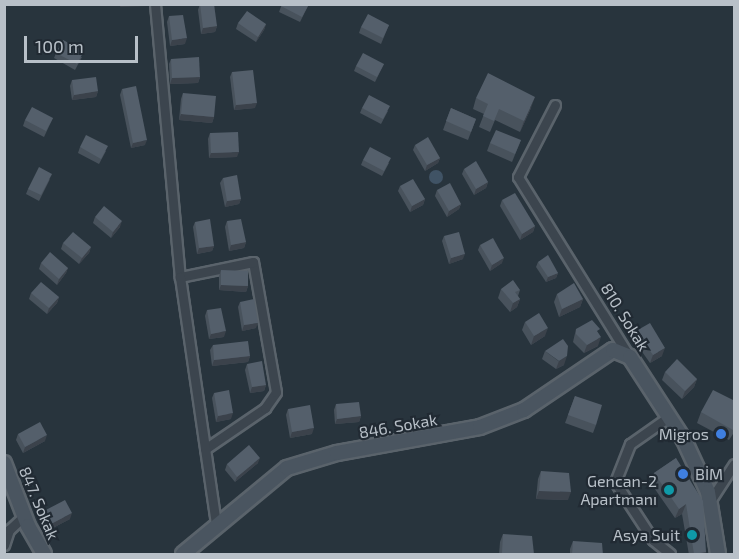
<!DOCTYPE html>
<html>
<head>
<meta charset="utf-8">
<style>
  body { margin:0 }
  #map { position:relative; width:739px; height:559px; overflow:hidden; background:#28343d; font-family:"Exo 2",sans-serif }
  div>[style] { position:absolute }
  .water>* { inset:0; background:#405365 }
  .round { border-radius:50% }
  .roads { filter:drop-shadow(2px 0 #5a636b) drop-shadow(-2px 0 #5a636b) drop-shadow(0 2px #5a636b) drop-shadow(0 -2px #5a636b) }
  .street>* { height:9px; margin:-4.5px; padding:0 4.5px; transform-origin:4.5px; border-radius:4.5px; background:#3c454e }
  .secondary>* { height:14px; margin:-7px; padding:0 7px; transform-origin:7px; border-radius:7px; background:#4a5560 }
  .wall>* { inset:0; background:#48525c }
  .shaded-wall>* { inset:0; background:#3b424b }
  .building>* { inset:0; background:#545f6b }
  .dots>* { width:16px; height:16px; translate:-50% -50%; box-sizing:border-box; border:3px solid #212a33; border-radius:50% }
  span { translate:-50% -50%; white-space:nowrap; text-align:center; line-height:1.15; -webkit-text-stroke:4.5px #212a33; paint-order:stroke }
  .street-label { font-size:16px; color:#b8c0c8 }
  .poi-label { font-size:16px; color:#b8c0c8 }
  .right { translate:-100% -50%; text-align:right }
  .left { translate:0 -50%; text-align:left }
  .frame { position:absolute; inset:0; border:6px solid #b8c0c8; pointer-events:none }
  .scale { position:absolute; left:24px; top:36px; width:114px; height:27px; box-sizing:border-box; border:3px solid #b8c0c8; border-top:0; padding-left:8px; font-size:18px; line-height:21px; white-space:nowrap; color:#b8c0c8; -webkit-text-stroke:4px #212a33; paint-order:stroke }
</style>
</head>
<body>
<div id="map">
  <div class="water">
    <div class="round" style="left:429px;top:170px;width:14px;height:14px"></div>
  </div>
  <div class="roads">
    <div class="street">
      <div style="left:155px;top:4px;width:274px;rotate:84.8deg"></div>
      <div style="left:555px;top:105px;width:81px;rotate:117.2deg"></div>
      <div style="left:518px;top:177px;width:211px;rotate:58.2deg"></div>
      <div style="left:670px;top:416px;width:49px;rotate:145deg"></div>
      <div style="left:630px;top:444px;width:41px;rotate:111.5deg"></div>
      <div style="left:615px;top:482px;width:69px;rotate:56.8deg"></div>
      <div style="left:653px;top:540px;width:22px;rotate:39deg"></div>
      <div style="left:205px;top:449px;width:73px;rotate:-34.3deg"></div>
      <div style="left:265px;top:408px;width:19px;rotate:-55deg"></div>
      <div style="left:276px;top:392px;width:132px;rotate:-100deg"></div>
      <div style="left:253px;top:262px;width:75px;rotate:168.4deg"></div>
      <div style="left:180px;top:277px;width:251px;rotate:81.7deg"></div>
      <div style="left:710px;top:501px;width:44px;rotate:-57deg"></div>
      <div style="left:4px;top:545px;width:16px;rotate:-72deg"></div>
      <div style="left:9px;top:530px;width:21px;rotate:-43deg"></div>
    </div>
    <div class="secondary">
      <div style="left:4px;top:463px;width:67px;rotate:69.1deg"></div>
      <div style="left:28px;top:526px;width:32px;rotate:60deg"></div>
      <div style="left:183px;top:554px;width:135px;rotate:-39.6deg"></div>
      <div style="left:287px;top:468px;width:52px;rotate:-16.7deg"></div>
      <div style="left:337px;top:453px;width:145px;rotate:-10.3deg"></div>
      <div style="left:480px;top:427px;width:47px;rotate:-21.1deg"></div>
      <div style="left:524px;top:410px;width:107px;rotate:-34deg"></div>
      <div style="left:613px;top:350px;width:18px;rotate:22deg"></div>
      <div style="left:630px;top:357px;width:99px;rotate:57deg"></div>
      <div style="left:684px;top:440px;width:57px;rotate:65.2deg"></div>
      <div style="left:708px;top:492px;width:63px;rotate:80.8deg"></div>
    </div>
  </div>
  <div class="wall">
    <div style="clip-path:polygon(200px 4px,217px 26px,215px 32px,201px 34px,198px 10px)"></div>
    <div style="clip-path:polygon(282px 4px,309px 4px,300px 22px,279px 12px)"></div>
    <div style="clip-path:polygon(169px 16px,185px 44px,170px 46px,167px 22px)"></div>
    <div style="clip-path:polygon(238px 23px,266px 24px,264px 30px,256px 42px,236px 29px)"></div>
    <div style="clip-path:polygon(389px 25px,381px 44px,359px 33px,361px 27px)"></div>
    <div style="clip-path:polygon(56px 53px,82px 57px,75px 70px,54px 58px)"></div>
    <div style="clip-path:polygon(171px 59px,200px 77px,198px 83px,170px 84px,169px 64px)"></div>
    <div style="clip-path:polygon(384px 64px,375px 82px,354px 71px,356px 66px)"></div>
    <div style="clip-path:polygon(232px 72px,255px 108px,234px 110px,230px 77px)"></div>
    <div style="clip-path:polygon(72px 80px,98px 91px,96px 97px,72px 100px,70px 86px)"></div>
    <div style="clip-path:polygon(122px 89px,145px 145px,131px 148px,120px 95px)"></div>
    <div style="clip-path:polygon(183px 93px,214px 117px,212px 123px,179px 120px,181px 99px)"></div>
    <div style="clip-path:polygon(476px 98px,531px 108px,520px 132px,495px 120px,490px 132px,479px 127px,484px 114px,473px 109px)"></div>
    <div style="clip-path:polygon(362px 108px,388px 111px,381px 124px,360px 113px)"></div>
    <div style="clip-path:polygon(451px 108px,476px 119px,468px 140px,443px 130px)"></div>
    <div style="clip-path:polygon(53px 118px,44px 137px,23px 126px,25px 120px)"></div>
    <div style="clip-path:polygon(210px 133px,237px 157px,209px 158px,208px 139px)"></div>
    <div style="clip-path:polygon(521px 140px,512px 162px,487px 151px,490px 143px)"></div>
    <div style="clip-path:polygon(415px 145px,440px 158px,438px 163px,425px 171px,413px 150px)"></div>
    <div style="clip-path:polygon(80px 147px,106px 151px,99px 164px,78px 153px)"></div>
    <div style="clip-path:polygon(363px 160px,389px 163px,382px 176px,361px 165px)"></div>
    <div style="clip-path:polygon(464px 169px,488px 182px,486px 188px,474px 195px,462px 174px)"></div>
    <div style="clip-path:polygon(223px 178px,241px 199px,239px 204px,225px 207px,220px 183px)"></div>
    <div style="clip-path:polygon(50px 179px,39px 201px,26px 194px,28px 189px)"></div>
    <div style="clip-path:polygon(400px 186px,425px 199px,423px 205px,410px 212px,398px 191px)"></div>
    <div style="clip-path:polygon(437px 190px,461px 204px,459px 209px,447px 217px,435px 196px)"></div>
    <div style="clip-path:polygon(502px 200px,535px 226px,533px 232px,520px 240px,500px 206px)"></div>
    <div style="clip-path:polygon(95px 217px,120px 227px,111px 238px,93px 223px)"></div>
    <div style="clip-path:polygon(227px 221px,246px 242px,244px 248px,229px 251px,225px 227px)"></div>
    <div style="clip-path:polygon(195px 222px,214px 246px,212px 251px,197px 254px,193px 227px)"></div>
    <div style="clip-path:polygon(444px 236px,463px 259px,449px 264px,442px 241px)"></div>
    <div style="clip-path:polygon(63px 243px,91px 247px,89px 253px,79px 264px,61px 249px)"></div>
    <div style="clip-path:polygon(480px 245px,502px 263px,490px 271px,478px 250px)"></div>
    <div style="clip-path:polygon(538px 262px,558px 273px,556px 278px,546px 282px,536px 267px)"></div>
    <div style="clip-path:polygon(41px 263px,68px 268px,66px 273px,57px 285px,39px 269px)"></div>
    <div style="clip-path:polygon(221px 270px,248px 286px,246px 292px,219px 290px,219px 276px)"></div>
    <div style="clip-path:polygon(501px 289px,520px 290px,518px 296px,520px 299px,517px 307px,510px 312px,498px 298px)"></div>
    <div style="clip-path:polygon(31px 293px,59px 297px,57px 303px,47px 314px,29px 299px)"></div>
    <div style="clip-path:polygon(557px 294px,583px 299px,580px 307px,559px 317px,554px 302px)"></div>
    <div style="clip-path:polygon(240px 302px,256px 328px,242px 331px,238px 307px)"></div>
    <div style="clip-path:polygon(207px 310px,224px 337px,209px 339px,205px 316px)"></div>
    <div style="clip-path:polygon(525px 322px,545px 336px,531px 345px,522px 330px)"></div>
    <div style="clip-path:polygon(576px 329px,598px 333px,598px 346px,584px 353px,573px 342px)"></div>
    <div style="clip-path:polygon(636px 331px,662px 356px,650px 363px,633px 339px)"></div>
    <div style="clip-path:polygon(213px 345px,250px 356px,248px 362px,212px 366px,210px 350px)"></div>
    <div style="clip-path:polygon(545px 351px,564px 365px,556px 369px,542px 359px)"></div>
    <div style="clip-path:polygon(247px 364px,266px 385px,264px 391px,250px 393px,245px 370px)"></div>
    <div style="clip-path:polygon(665px 372px,697px 379px,694px 387px,682px 399px,662px 380px)"></div>
    <div style="clip-path:polygon(214px 393px,231px 419px,216px 422px,212px 398px)"></div>
    <div style="clip-path:polygon(575px 396px,596px 425px,593px 433px,565px 423px)"></div>
    <div style="clip-path:polygon(735px 401px,735px 431px,729px 440px,697px 423px,701px 412px)"></div>
    <div style="clip-path:polygon(336px 404px,361px 416px,359px 422px,335px 424px,334px 410px)"></div>
    <div style="clip-path:polygon(288px 409px,312px 434px,290px 438px,286px 415px)"></div>
    <div style="clip-path:polygon(18px 434px,45px 441px,23px 453px,16px 440px)"></div>
    <div style="clip-path:polygon(676px 458px,706px 552px,705px 555px,689px 555px,682px 514px,675px 518px,650px 482px,654px 473px)"></div>
    <div style="clip-path:polygon(258px 463px,235px 482px,225px 470px,227px 464px)"></div>
    <div style="clip-path:polygon(541px 471px,568px 500px,536px 499px,538px 479px)"></div>
    <div style="clip-path:polygon(42px 512px,70px 519px,47px 531px,40px 518px)"></div>
    <div style="clip-path:polygon(503px 534px,534px 555px,499px 555px,500px 542px)"></div>
    <div style="clip-path:polygon(573px 541px,603px 555px,570px 555px,570px 549px)"></div>
  </div>
  <div class="shaded-wall">
    <div style="clip-path:polygon(121px 4px,149px 4px,148px 6px,120px 7px)"></div>
    <div style="clip-path:polygon(266px 24px,264px 30px,256px 42px,258px 37px)"></div>
    <div style="clip-path:polygon(217px 26px,215px 32px,201px 34px,203px 28px)"></div>
    <div style="clip-path:polygon(187px 38px,185px 44px,170px 46px,172px 40px)"></div>
    <div style="clip-path:polygon(200px 77px,198px 83px,170px 84px,172px 78px)"></div>
    <div style="clip-path:polygon(98px 91px,96px 97px,72px 100px,74px 95px)"></div>
    <div style="clip-path:polygon(535px 97px,531px 108px,520px 132px,524px 121px)"></div>
    <div style="clip-path:polygon(257px 103px,255px 108px,234px 110px,236px 105px)"></div>
    <div style="clip-path:polygon(181px 114px,214px 117px,212px 123px,179px 120px)"></div>
    <div style="clip-path:polygon(147px 140px,145px 145px,131px 148px,133px 143px)"></div>
    <div style="clip-path:polygon(239px 152px,237px 157px,209px 158px,211px 153px)"></div>
    <div style="clip-path:polygon(440px 158px,438px 163px,425px 171px,427px 165px)"></div>
    <div style="clip-path:polygon(488px 182px,486px 188px,474px 195px,476px 189px)"></div>
    <div style="clip-path:polygon(241px 199px,239px 204px,225px 207px,227px 201px)"></div>
    <div style="clip-path:polygon(425px 199px,423px 205px,410px 212px,412px 206px)"></div>
    <div style="clip-path:polygon(461px 204px,459px 209px,447px 217px,449px 211px)"></div>
    <div style="clip-path:polygon(122px 221px,120px 227px,111px 238px,113px 232px)"></div>
    <div style="clip-path:polygon(535px 226px,533px 232px,520px 240px,522px 234px)"></div>
    <div style="clip-path:polygon(246px 242px,244px 248px,229px 251px,231px 245px)"></div>
    <div style="clip-path:polygon(214px 246px,212px 251px,197px 254px,199px 248px)"></div>
    <div style="clip-path:polygon(91px 247px,89px 253px,79px 264px,82px 258px)"></div>
    <div style="clip-path:polygon(465px 254px,463px 259px,449px 264px,451px 258px)"></div>
    <div style="clip-path:polygon(504px 258px,502px 263px,490px 271px,492px 265px)"></div>
    <div style="clip-path:polygon(68px 268px,66px 273px,57px 285px,59px 279px)"></div>
    <div style="clip-path:polygon(558px 273px,556px 278px,546px 282px,548px 277px)"></div>
    <div style="clip-path:polygon(221px 285px,248px 286px,246px 292px,219px 290px)"></div>
    <div style="clip-path:polygon(59px 297px,57px 303px,47px 314px,49px 308px)"></div>
    <div style="clip-path:polygon(520px 299px,517px 307px,510px 312px,513px 303px)"></div>
    <div style="clip-path:polygon(583px 299px,580px 307px,559px 317px,562px 309px)"></div>
    <div style="clip-path:polygon(258px 323px,256px 328px,242px 331px,244px 325px)"></div>
    <div style="clip-path:polygon(548px 328px,545px 336px,531px 345px,534px 336px)"></div>
    <div style="clip-path:polygon(226px 331px,224px 337px,209px 339px,211px 334px)"></div>
    <div style="clip-path:polygon(601px 337px,598px 346px,584px 353px,587px 345px)"></div>
    <div style="clip-path:polygon(665px 348px,662px 356px,650px 363px,653px 355px)"></div>
    <div style="clip-path:polygon(250px 356px,248px 362px,212px 366px,214px 360px)"></div>
    <div style="clip-path:polygon(567px 356px,564px 365px,556px 369px,559px 361px)"></div>
    <div style="clip-path:polygon(697px 379px,694px 387px,682px 399px,685px 391px)"></div>
    <div style="clip-path:polygon(266px 385px,264px 391px,250px 393px,252px 387px)"></div>
    <div style="clip-path:polygon(233px 413px,231px 419px,216px 422px,218px 416px)"></div>
    <div style="clip-path:polygon(361px 416px,359px 422px,335px 424px,337px 419px)"></div>
    <div style="clip-path:polygon(314px 428px,312px 434px,290px 438px,292px 432px)"></div>
    <div style="clip-path:polygon(47px 435px,45px 441px,23px 453px,25px 447px)"></div>
    <div style="clip-path:polygon(260px 458px,258px 463px,235px 482px,237px 477px)"></div>
    <div style="clip-path:polygon(539px 491px,571px 492px,568px 500px,536px 499px)"></div>
    <div style="clip-path:polygon(686px 504px,682px 514px,675px 518px,679px 509px)"></div>
    <div style="clip-path:polygon(72px 513px,70px 519px,47px 531px,49px 525px)"></div>
    <div style="clip-path:polygon(706px 552px,705px 555px,694px 555px,694px 554px)"></div>
  </div>
  <div class="building">
    <div style="clip-path:polygon(200px 4px,214px 4px,217px 26px,203px 28px)"></div>
    <div style="clip-path:polygon(282px 4px,309px 4px,302px 17px,281px 6px)"></div>
    <div style="clip-path:polygon(247px 11px,266px 24px,258px 37px,238px 23px)"></div>
    <div style="clip-path:polygon(368px 14px,389px 25px,383px 38px,361px 27px)"></div>
    <div style="clip-path:polygon(183px 15px,187px 38px,172px 40px,169px 16px)"></div>
    <div style="clip-path:polygon(63px 40px,84px 51px,77px 64px,56px 53px)"></div>
    <div style="clip-path:polygon(363px 53px,384px 64px,377px 77px,356px 66px)"></div>
    <div style="clip-path:polygon(199px 57px,200px 77px,172px 78px,171px 59px)"></div>
    <div style="clip-path:polygon(253px 70px,257px 103px,236px 105px,232px 72px)"></div>
    <div style="clip-path:polygon(488px 73px,535px 97px,524px 121px,499px 109px,494px 121px,483px 116px,488px 104px,476px 98px)"></div>
    <div style="clip-path:polygon(96px 77px,98px 91px,74px 95px,72px 80px)"></div>
    <div style="clip-path:polygon(136px 86px,147px 140px,133px 143px,122px 89px)"></div>
    <div style="clip-path:polygon(183px 93px,216px 96px,214px 117px,181px 114px)"></div>
    <div style="clip-path:polygon(369px 95px,390px 106px,383px 119px,362px 108px)"></div>
    <div style="clip-path:polygon(32px 107px,53px 118px,46px 131px,25px 120px)"></div>
    <div style="clip-path:polygon(451px 108px,476px 119px,471px 132px,446px 121px)"></div>
    <div style="clip-path:polygon(496px 130px,521px 140px,515px 154px,490px 143px)"></div>
    <div style="clip-path:polygon(238px 132px,239px 152px,211px 153px,210px 133px)"></div>
    <div style="clip-path:polygon(86px 135px,108px 146px,101px 159px,80px 147px)"></div>
    <div style="clip-path:polygon(428px 137px,440px 158px,427px 165px,415px 145px)"></div>
    <div style="clip-path:polygon(370px 147px,391px 158px,384px 171px,363px 160px)"></div>
    <div style="clip-path:polygon(476px 161px,488px 182px,476px 189px,464px 169px)"></div>
    <div style="clip-path:polygon(39px 167px,52px 174px,41px 195px,28px 189px)"></div>
    <div style="clip-path:polygon(237px 175px,241px 199px,227px 201px,223px 178px)"></div>
    <div style="clip-path:polygon(413px 179px,425px 199px,412px 206px,400px 186px)"></div>
    <div style="clip-path:polygon(450px 183px,461px 204px,449px 211px,437px 190px)"></div>
    <div style="clip-path:polygon(515px 193px,535px 226px,522px 234px,502px 200px)"></div>
    <div style="clip-path:polygon(104px 206px,122px 221px,113px 232px,95px 217px)"></div>
    <div style="clip-path:polygon(210px 219px,214px 246px,199px 248px,195px 222px)"></div>
    <div style="clip-path:polygon(241px 219px,246px 242px,231px 245px,227px 221px)"></div>
    <div style="clip-path:polygon(73px 232px,91px 247px,82px 258px,63px 243px)"></div>
    <div style="clip-path:polygon(459px 232px,465px 254px,451px 258px,444px 236px)"></div>
    <div style="clip-path:polygon(493px 238px,504px 258px,492px 265px,480px 245px)"></div>
    <div style="clip-path:polygon(50px 252px,68px 268px,59px 279px,41px 263px)"></div>
    <div style="clip-path:polygon(548px 255px,558px 273px,548px 277px,538px 262px)"></div>
    <div style="clip-path:polygon(221px 270px,248px 271px,248px 286px,221px 285px)"></div>
    <div style="clip-path:polygon(513px 280px,520px 290px,515px 292px,520px 299px,513px 303px,501px 289px)"></div>
    <div style="clip-path:polygon(41px 282px,59px 297px,49px 308px,31px 293px)"></div>
    <div style="clip-path:polygon(574px 283px,583px 299px,562px 309px,557px 294px)"></div>
    <div style="clip-path:polygon(254px 299px,258px 323px,244px 325px,240px 302px)"></div>
    <div style="clip-path:polygon(221px 308px,226px 331px,211px 334px,207px 310px)"></div>
    <div style="clip-path:polygon(539px 313px,548px 328px,534px 336px,525px 322px)"></div>
    <div style="clip-path:polygon(592px 320px,600px 329px,597px 331px,601px 337px,587px 345px,576px 334px,576px 329px)"></div>
    <div style="clip-path:polygon(650px 323px,665px 348px,653px 355px,636px 331px)"></div>
    <div style="clip-path:polygon(563px 339px,568px 346px,567px 356px,559px 361px,545px 351px)"></div>
    <div style="clip-path:polygon(248px 341px,250px 356px,214px 360px,213px 345px)"></div>
    <div style="clip-path:polygon(677px 359px,697px 379px,685px 391px,665px 372px)"></div>
    <div style="clip-path:polygon(262px 361px,266px 385px,252px 387px,247px 364px)"></div>
    <div style="clip-path:polygon(229px 390px,233px 413px,218px 416px,214px 393px)"></div>
    <div style="clip-path:polygon(713px 390px,735px 401px,735px 427px,733px 430px,701px 412px)"></div>
    <div style="clip-path:polygon(575px 396px,602px 405px,596px 425px,568px 415px)"></div>
    <div style="clip-path:polygon(359px 402px,361px 416px,337px 419px,336px 404px)"></div>
    <div style="clip-path:polygon(310px 405px,314px 428px,292px 432px,288px 409px)"></div>
    <div style="clip-path:polygon(40px 422px,47px 435px,25px 447px,18px 434px)"></div>
    <div style="clip-path:polygon(249px 445px,260px 458px,237px 477px,227px 464px)"></div>
    <div style="clip-path:polygon(676px 458px,703px 501px,706px 552px,694px 554px,686px 504px,679px 509px,654px 473px)"></div>
    <div style="clip-path:polygon(541px 471px,569px 473px,571px 492px,539px 491px)"></div>
    <div style="clip-path:polygon(65px 500px,72px 513px,49px 525px,42px 512px)"></div>
    <div style="clip-path:polygon(503px 534px,532px 536px,534px 554px,502px 553px)"></div>
    <div style="clip-path:polygon(573px 541px,602px 543px,603px 555px,572px 555px)"></div>
  </div>
  <div class="dots">
    <div style="left:721px;top:434px;background:#3f7fe0"></div>
    <div style="left:683px;top:474px;background:#3f7fe0"></div>
    <div style="left:669px;top:490px;background:#0f9aa8"></div>
    <div style="left:692px;top:535px;background:#0f9aa8"></div>
  </div>
  <div class="street-label">
    <span style="left:625px;top:317px;rotate:58deg">810. Sokak</span>
    <span style="left:398px;top:426px;rotate:-10deg">846. Sokak</span>
    <span style="left:39px;top:503px;rotate:67deg">847. Sokak</span>
  </div>
  <div class="poi-label">
    <span class="right" style="left:709px;top:434px">Migros</span>
    <span class="left" style="left:695px;top:474px">BİM</span>
    <span class="right" style="left:657px;top:490px">Gencan-2<br>Apartmanı</span>
    <span class="right" style="left:680px;top:535px">Asya Suit</span>
  </div>
  <div class="frame"></div>
  <div class="scale">100 m</div>
</div>
</body>
</html>
